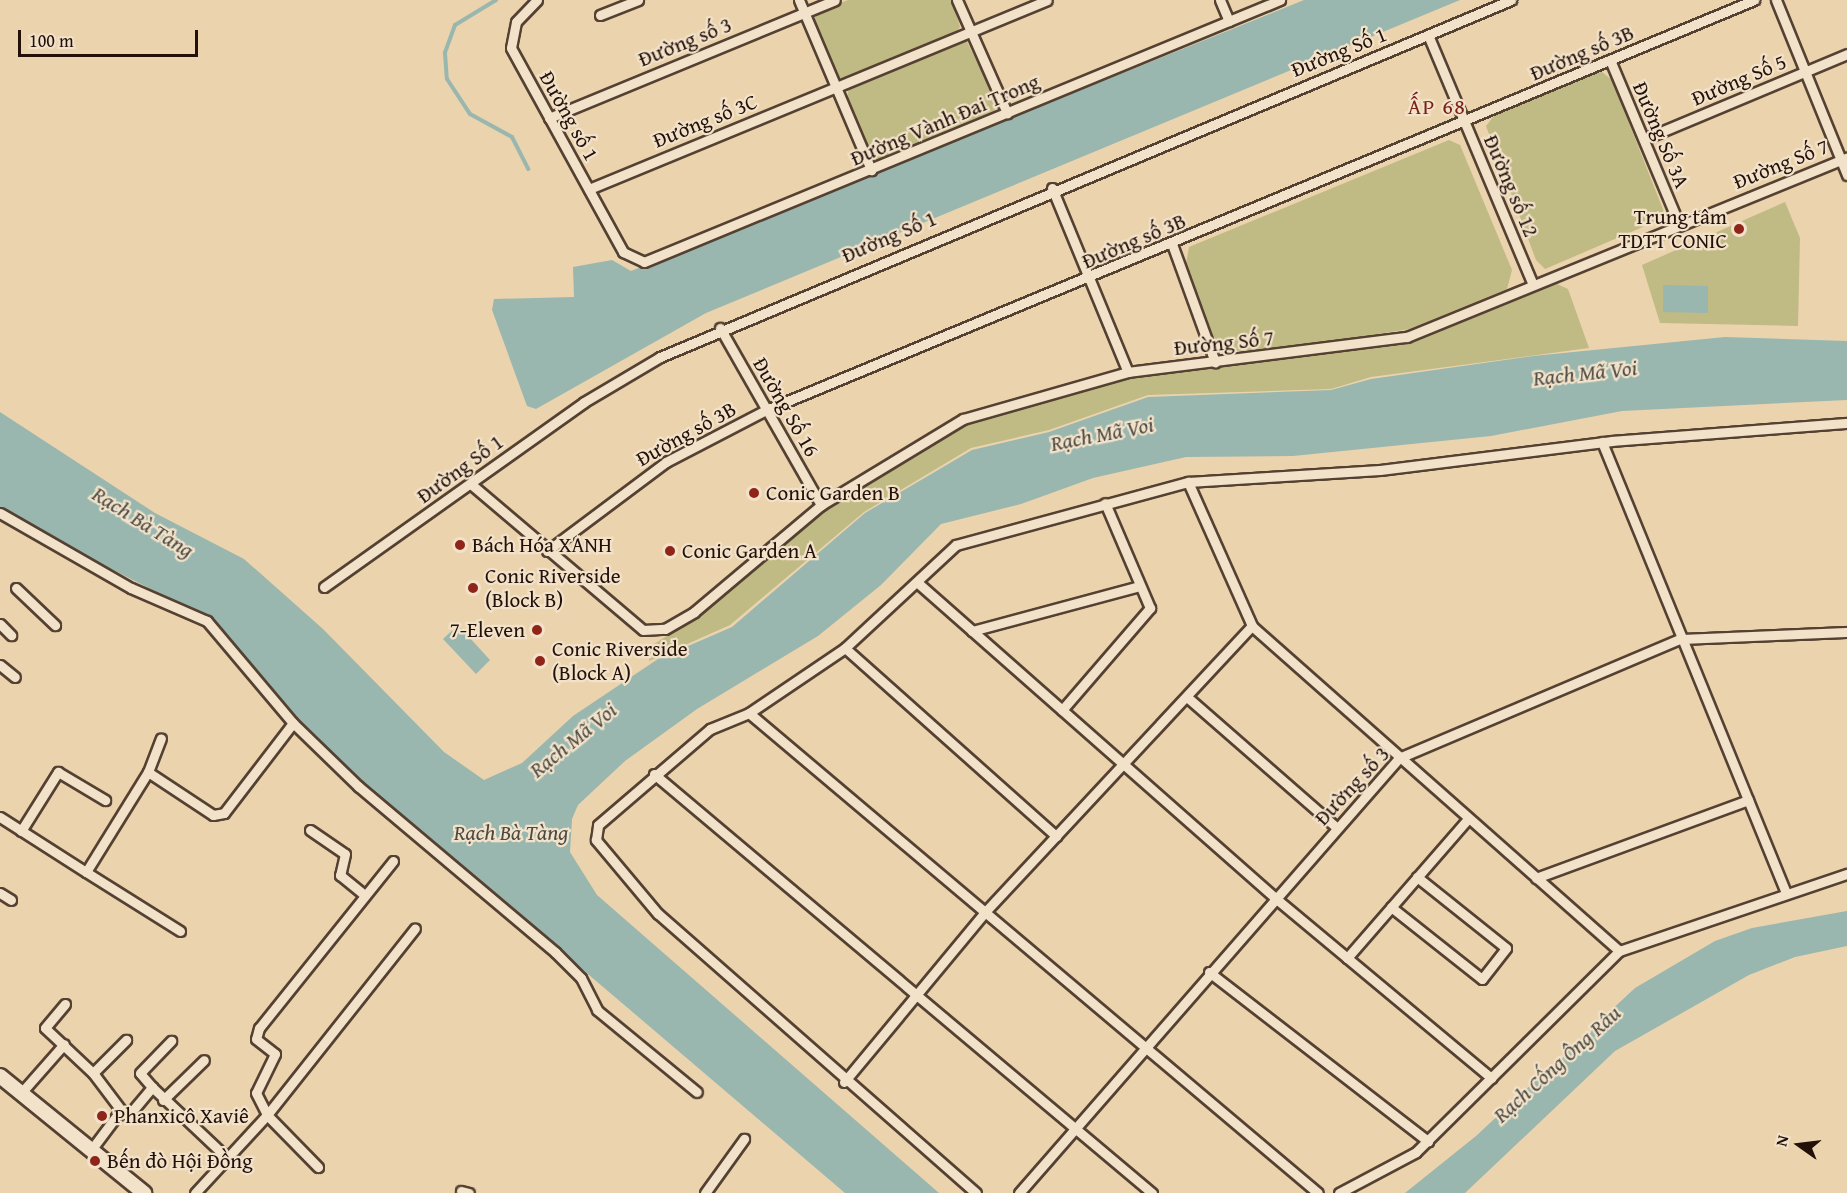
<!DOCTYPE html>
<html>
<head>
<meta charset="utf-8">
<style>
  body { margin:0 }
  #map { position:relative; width:1847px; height:1193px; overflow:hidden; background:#ebd3ad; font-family:"Gentium Book Plus",serif }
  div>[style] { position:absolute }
  .green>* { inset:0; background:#c0ba84 }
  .water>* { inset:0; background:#99b7af }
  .stream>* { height:4px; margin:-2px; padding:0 2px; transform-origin:2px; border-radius:2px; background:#99b7af }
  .roads { filter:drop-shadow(2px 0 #554132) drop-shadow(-2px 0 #554132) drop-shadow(0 2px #554132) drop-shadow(0 -2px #554132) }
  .minor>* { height:9px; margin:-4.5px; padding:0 4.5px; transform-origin:4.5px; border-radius:4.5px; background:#f2e2ca }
  .secondary>* { height:14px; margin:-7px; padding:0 7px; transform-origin:7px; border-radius:7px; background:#f2e2ca }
  .dots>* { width:16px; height:16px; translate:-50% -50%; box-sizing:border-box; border:3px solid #f2e2ca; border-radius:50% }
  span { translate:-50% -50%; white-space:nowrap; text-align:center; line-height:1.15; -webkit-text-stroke:4.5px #f2e2ca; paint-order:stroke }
  .street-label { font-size:21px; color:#231009 }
  .poi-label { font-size:21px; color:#231009 }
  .right { translate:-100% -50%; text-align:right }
  .left { translate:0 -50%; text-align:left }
  .neighbourhood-label { font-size:22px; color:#7a1f14; letter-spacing:1.5px }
  .water-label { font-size:22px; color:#4c4a43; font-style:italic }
  .north { position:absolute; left:1769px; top:1115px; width:60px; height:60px; -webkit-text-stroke:4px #f2e2ca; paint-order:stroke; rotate:284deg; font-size:16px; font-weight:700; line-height:24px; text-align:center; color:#231009 }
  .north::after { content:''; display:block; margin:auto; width:21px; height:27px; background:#231009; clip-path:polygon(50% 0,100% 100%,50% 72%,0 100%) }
  .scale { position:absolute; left:18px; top:30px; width:180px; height:27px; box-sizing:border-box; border:3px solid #231009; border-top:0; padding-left:8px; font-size:18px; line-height:21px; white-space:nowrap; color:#231009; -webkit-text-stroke:4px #f2e2ca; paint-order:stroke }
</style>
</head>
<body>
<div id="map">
  <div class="green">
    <div style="clip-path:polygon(848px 0,952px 0,960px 27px,955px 34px,843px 79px,836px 76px,813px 22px,818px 12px)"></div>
    <div style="clip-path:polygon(965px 38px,995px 97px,995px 110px,884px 160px,871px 160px,846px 102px,849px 88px)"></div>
    <div style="clip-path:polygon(1591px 73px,1602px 72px,1612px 80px,1666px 217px,1545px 269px,1536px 260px,1486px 126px,1497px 112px)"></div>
    <div style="clip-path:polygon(1449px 140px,1460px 145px,1512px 270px,1507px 289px,1409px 329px,1298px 347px,1219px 352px,1186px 264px,1189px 247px)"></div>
    <div style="clip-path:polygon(1785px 202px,1800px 238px,1798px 326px,1660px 323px,1642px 265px)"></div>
    <div style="clip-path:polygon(1557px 284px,1568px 289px,1589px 348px,1371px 377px,1331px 389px,1148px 395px,1049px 430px,971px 448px,864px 512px,730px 625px,649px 661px,651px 646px,698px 616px,825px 510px,965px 425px,1130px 377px,1410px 344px)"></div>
  </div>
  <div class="water">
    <div style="clip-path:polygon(1304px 0,1460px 0,706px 313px,536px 409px,527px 406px,492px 310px,494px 299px,574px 297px,573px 267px,612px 260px,631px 271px)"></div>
    <div style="clip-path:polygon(1663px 285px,1708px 286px,1708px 313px,1663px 312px)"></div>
    <div style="clip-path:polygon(1725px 337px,1847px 341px,1847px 400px,1622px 411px,1491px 436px,1293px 456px,1186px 457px,1093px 478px,1021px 504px,941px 524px,881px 585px,818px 636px,697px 709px,625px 761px,578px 805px,572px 819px,570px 852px,597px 895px,939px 1193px,845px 1193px,325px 750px,217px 623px,0 512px,0 412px,155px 513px,244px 559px,323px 629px,444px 752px,484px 780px,522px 763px,573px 716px,658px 659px,732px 627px,865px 513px,972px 450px,1049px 432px,1148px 397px,1331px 390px,1371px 379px,1533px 356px)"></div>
    <div style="clip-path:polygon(458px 625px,490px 660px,476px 674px,443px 639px)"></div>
    <div style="clip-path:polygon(1847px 911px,1847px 946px,1795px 957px,1749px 975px,1615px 1051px,1465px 1193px,1405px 1193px,1476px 1136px,1635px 988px,1715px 941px,1752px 928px)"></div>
  </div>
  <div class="stream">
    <div style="left:496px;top:0;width:48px;rotate:148.6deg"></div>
    <div style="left:455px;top:25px;width:30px;rotate:110deg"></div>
    <div style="left:445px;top:53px;width:26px;rotate:86deg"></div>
    <div style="left:447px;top:79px;width:42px;rotate:56.7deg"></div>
    <div style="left:470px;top:114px;width:48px;rotate:28.7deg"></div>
    <div style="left:512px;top:137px;width:36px;rotate:63deg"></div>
  </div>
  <div class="roads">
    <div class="minor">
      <div style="left:537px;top:0;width:30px;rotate:134deg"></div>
      <div style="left:516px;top:22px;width:26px;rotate:101deg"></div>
      <div style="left:511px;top:48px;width:233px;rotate:61.2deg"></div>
      <div style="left:623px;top:252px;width:23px;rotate:25deg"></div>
      <div style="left:644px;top:262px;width:688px;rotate:-22.39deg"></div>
      <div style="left:799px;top:0;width:185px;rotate:67deg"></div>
      <div style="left:957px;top:0;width:124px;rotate:66.1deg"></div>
      <div style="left:1220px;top:0;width:23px;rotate:67deg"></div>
      <div style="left:1776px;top:0;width:189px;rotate:67.9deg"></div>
      <div style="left:600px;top:15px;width:41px;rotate:-21.5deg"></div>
      <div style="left:1428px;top:35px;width:271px;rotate:67.2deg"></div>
      <div style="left:1610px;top:60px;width:178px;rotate:67.2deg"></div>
      <div style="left:549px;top:118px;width:309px;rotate:-22.4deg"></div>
      <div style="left:1644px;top:139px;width:220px;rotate:-22.7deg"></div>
      <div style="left:1052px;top:188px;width:199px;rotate:67.6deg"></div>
      <div style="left:589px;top:189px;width:495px;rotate:-22.4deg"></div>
      <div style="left:1172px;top:244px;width:126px;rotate:70deg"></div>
      <div style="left:720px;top:328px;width:204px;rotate:60.3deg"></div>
      <div style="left:1602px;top:442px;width:486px;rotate:67.8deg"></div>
      <div style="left:1188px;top:482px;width:158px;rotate:66deg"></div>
      <div style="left:1252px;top:626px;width:490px;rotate:41.5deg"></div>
      <div style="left:472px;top:485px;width:224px;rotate:40.3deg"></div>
      <div style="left:643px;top:630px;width:22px;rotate:-3deg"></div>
      <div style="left:665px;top:629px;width:34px;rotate:-30deg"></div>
      <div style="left:694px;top:612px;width:166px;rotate:-40.1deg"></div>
      <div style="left:821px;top:505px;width:166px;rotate:-31.2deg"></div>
      <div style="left:963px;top:419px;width:172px;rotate:-15.9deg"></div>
      <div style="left:1128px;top:372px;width:281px;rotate:-7.2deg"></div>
      <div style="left:1407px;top:337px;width:475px;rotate:-22.2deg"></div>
      <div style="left:0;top:513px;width:151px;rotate:29.8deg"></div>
      <div style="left:131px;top:588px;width:83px;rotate:23.5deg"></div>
      <div style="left:207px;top:621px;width:133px;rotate:49.9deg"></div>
      <div style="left:293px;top:723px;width:91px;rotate:44.1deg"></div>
      <div style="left:358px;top:786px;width:258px;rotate:40.1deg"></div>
      <div style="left:555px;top:952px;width:37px;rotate:45deg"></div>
      <div style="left:581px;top:978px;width:36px;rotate:63deg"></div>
      <div style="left:597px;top:1010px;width:129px;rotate:39.4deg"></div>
      <div style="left:547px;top:551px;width:149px;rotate:-36.8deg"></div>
      <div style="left:666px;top:462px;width:113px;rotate:-27.5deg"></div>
      <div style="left:766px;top:410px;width:1070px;rotate:-22.54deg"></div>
      <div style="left:918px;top:583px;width:475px;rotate:41.4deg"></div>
      <div style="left:1274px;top:897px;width:283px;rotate:39.8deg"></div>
      <div style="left:324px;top:587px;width:319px;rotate:-35.4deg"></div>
      <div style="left:584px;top:402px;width:88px;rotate:-30.6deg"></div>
      <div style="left:660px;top:357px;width:923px;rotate:-22.76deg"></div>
      <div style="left:16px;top:588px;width:54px;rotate:43.5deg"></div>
      <div style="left:0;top:624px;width:16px;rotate:45deg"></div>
      <div style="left:972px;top:631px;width:174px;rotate:-15deg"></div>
      <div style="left:845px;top:648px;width:283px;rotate:41.7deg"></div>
      <div style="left:0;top:665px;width:19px;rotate:39deg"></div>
      <div style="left:1187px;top:697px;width:199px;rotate:41.1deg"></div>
      <div style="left:1062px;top:710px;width:135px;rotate:-49.2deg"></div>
      <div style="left:1150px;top:608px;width:114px;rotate:-113.2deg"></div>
      <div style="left:749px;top:713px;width:744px;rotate:40.15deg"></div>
      <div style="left:148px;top:772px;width:78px;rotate:33.5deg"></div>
      <div style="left:213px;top:815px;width:11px;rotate:-10deg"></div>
      <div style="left:224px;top:813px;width:113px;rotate:-52.5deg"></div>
      <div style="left:654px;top:774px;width:651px;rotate:40.08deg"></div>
      <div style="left:0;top:817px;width:102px;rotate:32.6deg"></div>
      <div style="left:86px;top:872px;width:118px;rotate:-58.2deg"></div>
      <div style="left:148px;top:772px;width:36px;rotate:-69deg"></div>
      <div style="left:310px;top:830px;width:42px;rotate:34.4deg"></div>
      <div style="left:345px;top:854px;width:22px;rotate:103deg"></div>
      <div style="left:340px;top:875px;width:32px;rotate:39deg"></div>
      <div style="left:21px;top:831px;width:70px;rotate:-57.9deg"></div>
      <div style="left:58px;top:772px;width:55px;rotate:30.8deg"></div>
      <div style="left:393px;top:861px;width:214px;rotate:128.7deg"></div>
      <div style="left:259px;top:1028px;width:11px;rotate:105deg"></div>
      <div style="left:256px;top:1039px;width:24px;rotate:38deg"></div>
      <div style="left:275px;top:1054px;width:43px;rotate:116deg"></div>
      <div style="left:256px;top:1093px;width:25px;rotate:63deg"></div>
      <div style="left:267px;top:1115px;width:238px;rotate:-51.6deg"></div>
      <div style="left:86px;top:872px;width:111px;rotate:32.1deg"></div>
      <div style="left:1536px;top:878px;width:226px;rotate:-20.2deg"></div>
      <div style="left:0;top:893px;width:13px;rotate:32deg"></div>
      <div style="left:1391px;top:907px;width:116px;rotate:38.4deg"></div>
      <div style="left:1482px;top:979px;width:39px;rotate:-52deg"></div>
      <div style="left:1506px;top:948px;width:114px;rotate:-141.4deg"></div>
      <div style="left:1347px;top:958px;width:184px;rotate:-49deg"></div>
      <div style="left:1209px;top:972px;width:277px;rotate:37.7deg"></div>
      <div style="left:65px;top:1004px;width:31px;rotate:130deg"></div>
      <div style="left:45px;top:1028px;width:66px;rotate:43.2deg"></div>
      <div style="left:93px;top:1073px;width:46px;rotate:52.9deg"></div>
      <div style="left:121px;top:1110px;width:9px;rotate:41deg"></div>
      <div style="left:128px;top:1116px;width:38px;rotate:-50deg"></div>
      <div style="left:152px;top:1087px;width:102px;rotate:43.4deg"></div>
      <div style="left:93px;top:1073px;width:47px;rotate:-45deg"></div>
      <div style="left:844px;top:1082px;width:221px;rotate:-50.3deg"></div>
      <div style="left:985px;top:912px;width:391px;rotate:-47deg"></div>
      <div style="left:152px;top:1087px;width:18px;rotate:-131deg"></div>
      <div style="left:140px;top:1073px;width:45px;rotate:-45.9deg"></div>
      <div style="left:21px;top:1093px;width:65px;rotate:-48.7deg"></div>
      <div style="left:163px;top:1100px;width:57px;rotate:-44.3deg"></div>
      <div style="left:91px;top:1150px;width:50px;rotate:-53.1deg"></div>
      <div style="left:461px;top:1191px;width:8px;rotate:14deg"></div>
      <div style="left:195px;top:1193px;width:106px;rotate:-47.3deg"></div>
      <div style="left:267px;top:1115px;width:73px;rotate:45.6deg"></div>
      <div style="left:705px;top:1193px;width:67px;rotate:-54.2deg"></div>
      <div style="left:976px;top:1193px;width:423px;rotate:-138.7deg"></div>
      <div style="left:658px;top:914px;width:97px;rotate:-130deg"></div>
      <div style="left:596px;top:840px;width:15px;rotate:-82deg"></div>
      <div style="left:598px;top:825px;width:148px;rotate:-40.6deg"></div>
      <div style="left:710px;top:729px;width:42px;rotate:-22.3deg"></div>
      <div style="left:749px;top:713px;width:116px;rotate:-34.1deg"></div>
      <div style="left:845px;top:648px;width:151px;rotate:-42.9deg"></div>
      <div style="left:956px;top:545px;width:240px;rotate:-15.2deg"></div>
      <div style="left:1188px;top:482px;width:192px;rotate:-3.6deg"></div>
      <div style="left:1380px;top:470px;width:234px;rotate:-7.1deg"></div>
      <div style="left:1612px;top:441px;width:236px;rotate:-4.4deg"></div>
      <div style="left:1019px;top:1193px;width:578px;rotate:-48.86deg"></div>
      <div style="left:1399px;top:758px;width:305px;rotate:-23deg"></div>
      <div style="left:1680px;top:639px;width:167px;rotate:-2.4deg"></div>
      <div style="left:1339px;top:1193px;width:87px;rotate:-28deg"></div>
      <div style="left:1416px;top:1152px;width:286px;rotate:-44.7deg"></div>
      <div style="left:1619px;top:951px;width:241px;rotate:-18.7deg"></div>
    </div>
    <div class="secondary">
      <div style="left:0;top:1076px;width:186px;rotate:39.1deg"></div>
    </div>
  </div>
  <div class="dots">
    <div style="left:1739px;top:229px;background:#8f2418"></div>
    <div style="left:754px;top:493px;background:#8f2418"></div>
    <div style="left:460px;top:545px;background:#8f2418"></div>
    <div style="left:670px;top:551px;background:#8f2418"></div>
    <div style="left:473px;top:588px;background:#8f2418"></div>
    <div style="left:537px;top:630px;background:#8f2418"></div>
    <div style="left:540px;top:661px;background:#8f2418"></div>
    <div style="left:102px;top:1116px;background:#8f2418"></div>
    <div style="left:95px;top:1161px;background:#8f2418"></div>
  </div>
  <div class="street-label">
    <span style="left:685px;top:42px;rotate:-22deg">Đường số 3</span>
    <span style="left:1339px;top:52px;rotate:-22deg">Đường Số 1</span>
    <span style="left:1582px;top:53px;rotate:-23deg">Đường số 3B</span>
    <span style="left:1739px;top:80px;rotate:-23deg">Đường Số 5</span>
    <span style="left:569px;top:116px;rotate:61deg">Đường số 1</span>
    <span style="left:945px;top:120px;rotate:-23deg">Đường Vành Đai Trong</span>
    <span style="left:705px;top:121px;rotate:-22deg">Đường số 3C</span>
    <span style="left:1661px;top:135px;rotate:67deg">Đường Số 3A</span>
    <span style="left:1781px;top:164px;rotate:-22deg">Đường Số 7</span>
    <span style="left:1511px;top:186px;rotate:67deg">Đường số 12</span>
    <span style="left:889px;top:237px;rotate:-23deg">Đường Số 1</span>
    <span style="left:1134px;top:241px;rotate:-23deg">Đường số 3B</span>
    <span style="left:1224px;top:343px;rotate:-6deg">Đường Số 7</span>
    <span style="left:786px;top:407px;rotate:60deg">Đường Số 16</span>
    <span style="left:686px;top:434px;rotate:-29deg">Đường số 3B</span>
    <span style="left:460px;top:469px;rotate:-36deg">Đường Số 1</span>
    <span style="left:1352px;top:786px;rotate:-47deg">Đường số 3</span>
  </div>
  <div class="poi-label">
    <span class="right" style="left:1727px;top:229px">Trung tâm<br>TDTT CONIC</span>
    <span class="left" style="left:766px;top:493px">Conic Garden B</span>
    <span class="left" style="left:472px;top:545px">Bách Hóa XANH</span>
    <span class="left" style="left:682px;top:551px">Conic Garden A</span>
    <span class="left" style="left:485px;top:588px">Conic Riverside<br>(Block B)</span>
    <span class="right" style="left:525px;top:630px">7-Eleven</span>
    <span class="left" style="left:552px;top:661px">Conic Riverside<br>(Block A)</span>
    <span class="left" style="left:114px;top:1116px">Phanxicô Xaviê</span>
    <span class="left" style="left:107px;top:1161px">Bến đò Hội Đồng</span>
  </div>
  <div class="neighbourhood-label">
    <span style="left:1437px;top:107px">ẤP 68</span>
  </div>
  <div class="water-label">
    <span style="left:1585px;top:373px;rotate:-6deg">Rạch Mã Voi</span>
    <span style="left:1102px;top:434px;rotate:-11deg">Rạch Mã Voi</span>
    <span style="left:143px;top:522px;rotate:32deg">Rạch Bà Tàng</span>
    <span style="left:573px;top:740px;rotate:-39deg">Rạch Mã Voi</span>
    <span style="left:511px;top:833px">Rạch Bà Tàng</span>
    <span style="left:1557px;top:1064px;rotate:-42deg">Rạch Cống Ông Râu</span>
  </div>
  <div class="north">N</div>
  <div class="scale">100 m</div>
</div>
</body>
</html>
